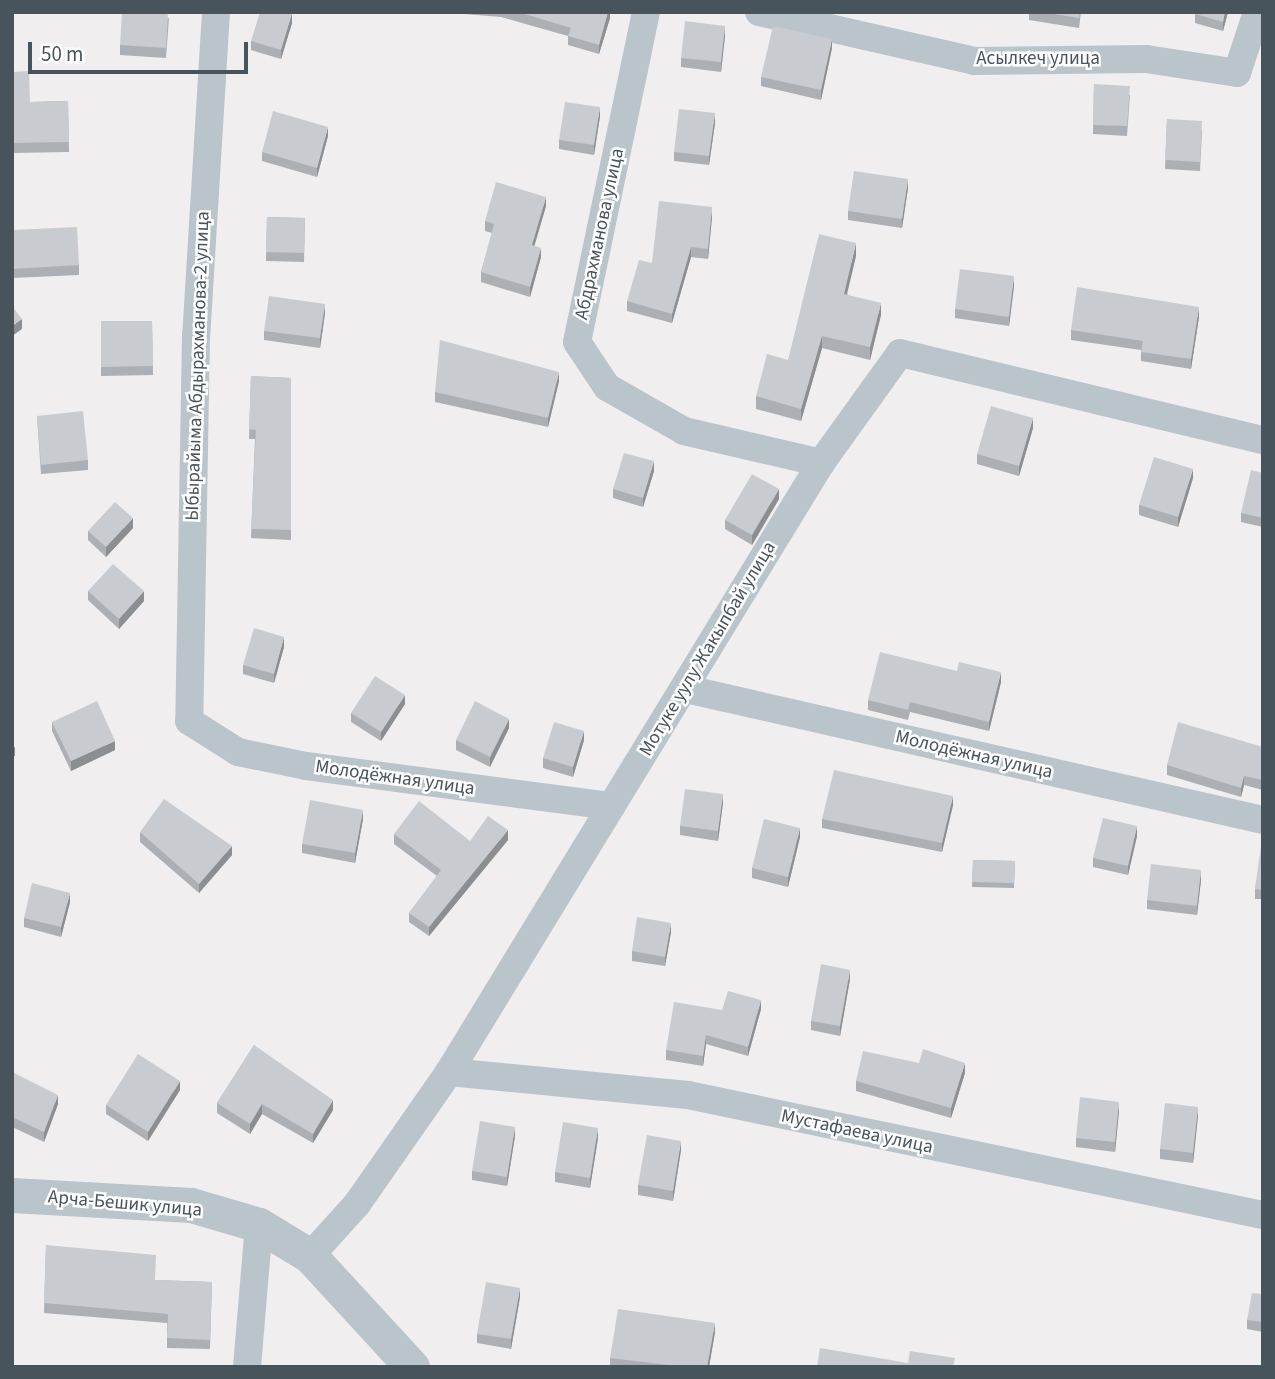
<!DOCTYPE html>
<html>
<head>
<meta charset="utf-8">
<style>
  body { margin:0 }
  #map { position:relative; width:1275px; height:1379px; overflow:hidden; background:#f1eeef; font-family:"Source Sans 3",sans-serif }
  div>[style] { position:absolute }
  .minor>* { height:28px; margin:-14px; padding:0 14px; transform-origin:14px; border-radius:14px; background:#bac4cb }
  .tertiary>* { height:35px; margin:-17.5px; padding:0 17.5px; transform-origin:17.5px; border-radius:17.5px; background:#bac4cb }
  .wall>* { inset:0; background:#acafb4 }
  .shaded-wall>* { inset:0; background:#8c8f92 }
  .building>* { inset:0; background:#c8ccd1 }
  span { translate:-50% -50%; white-space:nowrap; text-align:center; line-height:1.15; -webkit-text-stroke:5px #fff; paint-order:stroke }
  .street-label { font-size:19px; color:#47545c }
  .frame { position:absolute; inset:0; border:14px solid #47545c; pointer-events:none }
  .scale { position:absolute; left:28px; top:42px; width:220px; height:32px; box-sizing:border-box; border:4px solid #47545c; border-top:0; padding-left:9px; font-size:21px; line-height:24px; white-space:nowrap; color:#47545c; -webkit-text-stroke:5px #fff; paint-order:stroke }
</style>
</head>
<body>
<div id="map">
  <div class="minor">
    <div style="left:216px;top:12px;width:324px;rotate:93.5deg"></div>
    <div style="left:196px;top:335px;width:386px;rotate:91deg"></div>
    <div style="left:189px;top:721px;width:58px;rotate:32.3deg"></div>
    <div style="left:238px;top:752px;width:69px;rotate:11.6deg"></div>
    <div style="left:306px;top:766px;width:308px;rotate:7.5deg"></div>
    <div style="left:646px;top:12px;width:337px;rotate:101.8deg"></div>
    <div style="left:577px;top:342px;width:54px;rotate:56.3deg"></div>
    <div style="left:607px;top:387px;width:89px;rotate:29.7deg"></div>
    <div style="left:684px;top:431px;width:141px;rotate:13.1deg"></div>
    <div style="left:759px;top:12px;width:221px;rotate:12.8deg"></div>
    <div style="left:974px;top:61px;width:172px;rotate:-0.7deg"></div>
    <div style="left:1146px;top:59px;width:92px;rotate:8.7deg"></div>
    <div style="left:1237px;top:73px;width:64px;rotate:-71.8deg"></div>
    <div style="left:686px;top:689px;width:592px;rotate:12.79deg"></div>
    <div style="left:449px;top:1072px;width:240px;rotate:5.5deg"></div>
    <div style="left:688px;top:1095px;width:587px;rotate:11.79deg"></div>
    <div style="left:310px;top:1256px;width:70px;rotate:-47.9deg"></div>
    <div style="left:357px;top:1204px;width:161px;rotate:-55.1deg"></div>
    <div style="left:449px;top:1072px;width:714px;rotate:-58.58deg"></div>
    <div style="left:821px;top:463px;width:135px;rotate:-54.3deg"></div>
    <div style="left:900px;top:353px;width:373px;rotate:13.5deg"></div>
    <div style="left:247px;top:1367px;width:143px;rotate:-85.2deg"></div>
  </div>
  <div class="tertiary">
    <div style="left:12px;top:1195px;width:179px;rotate:3.2deg"></div>
    <div style="left:191px;top:1205px;width:71px;rotate:16.4deg"></div>
    <div style="left:259px;top:1225px;width:60px;rotate:31.3deg"></div>
    <div style="left:310px;top:1256px;width:151px;rotate:47.4deg"></div>
  </div>
  <div class="wall">
    <div style="clip-path:polygon(440px 12px,610px 12px,610px 18px,599px 54px,568px 45px,568px 36px,501px 17px)"></div>
    <div style="clip-path:polygon(1029px 12px,1081px 12px,1079px 28px,1029px 20px)"></div>
    <div style="clip-path:polygon(1195px 12px,1228px 12px,1223px 31px,1195px 23px)"></div>
    <div style="clip-path:polygon(169px 18px,166px 58px,120px 55px,120px 45px)"></div>
    <div style="clip-path:polygon(292px 23px,281px 59px,251px 50px,251px 41px)"></div>
    <div style="clip-path:polygon(725px 36px,721px 72px,681px 67px,681px 58px)"></div>
    <div style="clip-path:polygon(832px 48px,821px 100px,761px 86px,761px 77px)"></div>
    <div style="clip-path:polygon(12px 72px,30px 102px,68px 101px,69px 152px,12px 153px)"></div>
    <div style="clip-path:polygon(1094px 84px,1130px 95px,1127px 136px,1093px 134px)"></div>
    <div style="clip-path:polygon(600px 116px,594px 155px,559px 149px,559px 140px)"></div>
    <div style="clip-path:polygon(1167px 119px,1202px 130px,1200px 171px,1165px 169px)"></div>
    <div style="clip-path:polygon(715px 123px,709px 165px,674px 161px,674px 152px)"></div>
    <div style="clip-path:polygon(328px 136px,317px 177px,262px 161px,262px 152px)"></div>
    <div style="clip-path:polygon(908px 188px,902px 228px,848px 220px,848px 211px)"></div>
    <div style="clip-path:polygon(546px 206px,534px 246px,541px 257px,530px 297px,481px 282px,481px 272px,492px 233px,485px 231px,485px 221px)"></div>
    <div style="clip-path:polygon(267px 217px,305px 218px,304px 262px,266px 261px)"></div>
    <div style="clip-path:polygon(712px 217px,708px 259px,691px 257px,672px 323px,627px 311px,627px 301px,652px 263px)"></div>
    <div style="clip-path:polygon(12px 230px,79px 265px,79px 275px,12px 278px)"></div>
    <div style="clip-path:polygon(856px 256px,847px 294px,881px 315px,870px 360px,822px 348px,801px 421px,756px 409px,756px 396px,788px 360px)"></div>
    <div style="clip-path:polygon(1014px 286px,1009px 326px,955px 318px,955px 309px)"></div>
    <div style="clip-path:polygon(325px 313px,320px 348px,264px 340px,264px 331px)"></div>
    <div style="clip-path:polygon(1199px 317px,1191px 369px,1141px 361px,1141px 350px,1071px 340px,1071px 330px)"></div>
    <div style="clip-path:polygon(101px 321px,152px 321px,153px 375px,101px 376px)"></div>
    <div style="clip-path:polygon(251px 376px,291px 378px,291px 540px,251px 538px,255px 439px,249px 439px)"></div>
    <div style="clip-path:polygon(559px 381px,548px 427px,435px 402px,435px 392px)"></div>
    <div style="clip-path:polygon(37px 416px,88px 460px,88px 470px,41px 474px)"></div>
    <div style="clip-path:polygon(1033px 428px,1019px 476px,977px 464px,977px 454px)"></div>
    <div style="clip-path:polygon(654px 471px,643px 507px,613px 498px,613px 489px)"></div>
    <div style="clip-path:polygon(1263px 473px,1263px 527px,1241px 522px,1241px 513px)"></div>
    <div style="clip-path:polygon(1193px 478px,1178px 527px,1139px 515px,1139px 505px)"></div>
    <div style="clip-path:polygon(779px 499px,752px 545px,725px 529px,725px 520px)"></div>
    <div style="clip-path:polygon(133px 528px,106px 557px,88px 540px,88px 531px)"></div>
    <div style="clip-path:polygon(88px 591px,144px 601px,119px 629px,88px 600px)"></div>
    <div style="clip-path:polygon(284px 647px,274px 683px,243px 674px,243px 665px)"></div>
    <div style="clip-path:polygon(1001px 682px,989px 731px,910px 712px,908px 720px,868px 710px,868px 700px)"></div>
    <div style="clip-path:polygon(405px 704px,381px 741px,351px 722px,351px 713px)"></div>
    <div style="clip-path:polygon(52px 722px,115px 750px,71px 771px,52px 731px)"></div>
    <div style="clip-path:polygon(509px 728px,490px 767px,456px 750px,456px 740px)"></div>
    <div style="clip-path:polygon(584px 740px,573px 777px,543px 768px,543px 758px)"></div>
    <div style="clip-path:polygon(1263px 747px,1263px 790px,1244px 785px,1241px 797px,1167px 775px,1167px 765px)"></div>
    <div style="clip-path:polygon(723px 803px,718px 841px,680px 835px,680px 826px)"></div>
    <div style="clip-path:polygon(953px 805px,942px 852px,822px 828px,822px 819px)"></div>
    <div style="clip-path:polygon(363px 819px,355px 863px,302px 853px,302px 844px)"></div>
    <div style="clip-path:polygon(140px 832px,232px 855px,199px 893px,140px 842px)"></div>
    <div style="clip-path:polygon(394px 834px,470px 841px,508px 840px,429px 936px,409px 922px,409px 913px,437px 876px,394px 844px)"></div>
    <div style="clip-path:polygon(1137px 836px,1128px 875px,1093px 867px,1093px 858px)"></div>
    <div style="clip-path:polygon(800px 837px,788px 887px,752px 878px,752px 868px)"></div>
    <div style="clip-path:polygon(1263px 847px,1263px 899px,1255px 899px,1255px 889px)"></div>
    <div style="clip-path:polygon(973px 860px,1015px 861px,1014px 888px,972px 887px)"></div>
    <div style="clip-path:polygon(1201px 880px,1197px 915px,1147px 909px,1147px 900px)"></div>
    <div style="clip-path:polygon(70px 902px,61px 937px,24px 927px,24px 918px)"></div>
    <div style="clip-path:polygon(671px 932px,665px 966px,632px 961px,632px 951px)"></div>
    <div style="clip-path:polygon(850px 979px,840px 1036px,811px 1030px,811px 1021px)"></div>
    <div style="clip-path:polygon(761px 1009px,748px 1056px,706px 1044px,703px 1066px,666px 1060px,666px 1050px,722px 1010px)"></div>
    <div style="clip-path:polygon(254px 1045px,333px 1110px,313px 1143px,262px 1114px,250px 1134px,217px 1113px,217px 1103px)"></div>
    <div style="clip-path:polygon(919px 1063px,965px 1073px,951px 1118px,856px 1091px,856px 1081px)"></div>
    <div style="clip-path:polygon(12px 1072px,58px 1104px,44px 1142px,12px 1127px)"></div>
    <div style="clip-path:polygon(180px 1090px,148px 1141px,106px 1114px,106px 1105px)"></div>
    <div style="clip-path:polygon(1119px 1111px,1115px 1152px,1076px 1147px,1076px 1138px)"></div>
    <div style="clip-path:polygon(1198px 1116px,1193px 1163px,1160px 1159px,1160px 1149px)"></div>
    <div style="clip-path:polygon(515px 1136px,507px 1186px,472px 1180px,472px 1171px)"></div>
    <div style="clip-path:polygon(598px 1138px,590px 1188px,555px 1182px,555px 1172px)"></div>
    <div style="clip-path:polygon(681px 1150px,673px 1201px,638px 1195px,638px 1185px)"></div>
    <div style="clip-path:polygon(46px 1245px,155px 1280px,212px 1282px,210px 1349px,167px 1348px,167px 1323px,44px 1313px)"></div>
    <div style="clip-path:polygon(1263px 1294px,1263px 1332px,1247px 1329px,1247px 1320px)"></div>
    <div style="clip-path:polygon(520px 1297px,511px 1349px,477px 1343px,477px 1334px)"></div>
    <div style="clip-path:polygon(715px 1332px,709px 1367px,610px 1367px,610px 1358px)"></div>
  </div>
  <div class="shaded-wall">
    <div style="clip-path:polygon(608px 12px,610px 12px,610px 18px,599px 54px,599px 45px)"></div>
    <div style="clip-path:polygon(1225px 12px,1228px 12px,1223px 31px,1223px 22px)"></div>
    <div style="clip-path:polygon(292px 13px,292px 23px,281px 59px,281px 50px)"></div>
    <div style="clip-path:polygon(725px 26px,725px 36px,721px 72px,721px 62px)"></div>
    <div style="clip-path:polygon(832px 39px,832px 48px,821px 100px,821px 90px)"></div>
    <div style="clip-path:polygon(600px 107px,600px 116px,594px 155px,594px 145px)"></div>
    <div style="clip-path:polygon(715px 113px,715px 123px,709px 165px,709px 156px)"></div>
    <div style="clip-path:polygon(328px 127px,328px 136px,317px 177px,317px 168px)"></div>
    <div style="clip-path:polygon(908px 179px,908px 188px,902px 228px,902px 219px)"></div>
    <div style="clip-path:polygon(546px 197px,546px 206px,532px 254px,532px 245px)"></div>
    <div style="clip-path:polygon(712px 207px,712px 217px,708px 259px,708px 249px)"></div>
    <div style="clip-path:polygon(856px 243px,856px 256px,844px 306px,844px 294px)"></div>
    <div style="clip-path:polygon(691px 247px,691px 257px,672px 323px,672px 314px)"></div>
    <div style="clip-path:polygon(541px 248px,541px 257px,530px 297px,530px 287px)"></div>
    <div style="clip-path:polygon(1014px 276px,1014px 286px,1009px 326px,1009px 317px)"></div>
    <div style="clip-path:polygon(881px 303px,881px 315px,870px 360px,870px 347px)"></div>
    <div style="clip-path:polygon(325px 304px,325px 313px,320px 348px,320px 338px)"></div>
    <div style="clip-path:polygon(1199px 307px,1199px 317px,1191px 369px,1191px 359px)"></div>
    <div style="clip-path:polygon(22px 319px,22px 329px,12px 336px,12px 326px)"></div>
    <div style="clip-path:polygon(822px 336px,822px 348px,801px 421px,801px 409px)"></div>
    <div style="clip-path:polygon(559px 372px,559px 381px,548px 427px,548px 418px)"></div>
    <div style="clip-path:polygon(1033px 418px,1033px 428px,1019px 476px,1019px 466px)"></div>
    <div style="clip-path:polygon(654px 461px,654px 471px,643px 507px,643px 498px)"></div>
    <div style="clip-path:polygon(1193px 469px,1193px 478px,1178px 527px,1178px 517px)"></div>
    <div style="clip-path:polygon(779px 489px,779px 499px,752px 545px,752px 535px)"></div>
    <div style="clip-path:polygon(133px 518px,133px 528px,106px 557px,106px 547px)"></div>
    <div style="clip-path:polygon(144px 591px,144px 601px,119px 629px,119px 619px)"></div>
    <div style="clip-path:polygon(284px 637px,284px 647px,274px 683px,274px 674px)"></div>
    <div style="clip-path:polygon(1001px 672px,1001px 682px,989px 731px,989px 722px)"></div>
    <div style="clip-path:polygon(405px 695px,405px 704px,381px 741px,381px 732px)"></div>
    <div style="clip-path:polygon(509px 719px,509px 728px,490px 767px,490px 757px)"></div>
    <div style="clip-path:polygon(584px 731px,584px 740px,573px 777px,573px 767px)"></div>
    <div style="clip-path:polygon(115px 741px,115px 750px,71px 771px,71px 761px)"></div>
    <div style="clip-path:polygon(15px 747px,15px 756px,12px 757px,12px 748px)"></div>
    <div style="clip-path:polygon(1244px 776px,1244px 785px,1241px 797px,1241px 788px)"></div>
    <div style="clip-path:polygon(723px 794px,723px 803px,718px 841px,718px 831px)"></div>
    <div style="clip-path:polygon(953px 796px,953px 805px,942px 852px,942px 843px)"></div>
    <div style="clip-path:polygon(363px 810px,363px 819px,355px 863px,355px 853px)"></div>
    <div style="clip-path:polygon(1137px 826px,1137px 836px,1128px 875px,1128px 866px)"></div>
    <div style="clip-path:polygon(800px 828px,800px 837px,788px 887px,788px 877px)"></div>
    <div style="clip-path:polygon(508px 830px,508px 840px,429px 936px,429px 927px)"></div>
    <div style="clip-path:polygon(232px 846px,232px 855px,199px 893px,199px 884px)"></div>
    <div style="clip-path:polygon(1201px 870px,1201px 880px,1197px 915px,1197px 906px)"></div>
    <div style="clip-path:polygon(70px 893px,70px 902px,61px 937px,61px 927px)"></div>
    <div style="clip-path:polygon(671px 923px,671px 932px,665px 966px,665px 957px)"></div>
    <div style="clip-path:polygon(850px 970px,850px 979px,840px 1036px,840px 1026px)"></div>
    <div style="clip-path:polygon(761px 1000px,761px 1009px,748px 1056px,748px 1047px)"></div>
    <div style="clip-path:polygon(706px 1035px,706px 1044px,703px 1066px,703px 1056px)"></div>
    <div style="clip-path:polygon(965px 1063px,965px 1073px,951px 1118px,951px 1108px)"></div>
    <div style="clip-path:polygon(180px 1081px,180px 1090px,148px 1141px,148px 1132px)"></div>
    <div style="clip-path:polygon(58px 1095px,58px 1104px,44px 1142px,44px 1132px)"></div>
    <div style="clip-path:polygon(333px 1100px,333px 1110px,313px 1143px,313px 1134px)"></div>
    <div style="clip-path:polygon(1119px 1102px,1119px 1111px,1115px 1152px,1115px 1142px)"></div>
    <div style="clip-path:polygon(262px 1104px,262px 1114px,250px 1134px,250px 1124px)"></div>
    <div style="clip-path:polygon(1198px 1107px,1198px 1116px,1193px 1163px,1193px 1153px)"></div>
    <div style="clip-path:polygon(515px 1127px,515px 1136px,507px 1186px,507px 1177px)"></div>
    <div style="clip-path:polygon(598px 1128px,598px 1138px,590px 1188px,590px 1178px)"></div>
    <div style="clip-path:polygon(681px 1141px,681px 1150px,673px 1201px,673px 1191px)"></div>
    <div style="clip-path:polygon(520px 1288px,520px 1297px,511px 1349px,511px 1339px)"></div>
    <div style="clip-path:polygon(715px 1323px,715px 1332px,709px 1367px,707px 1367px)"></div>
  </div>
  <div class="building">
    <div style="clip-path:polygon(122px 12px,168px 12px,166px 48px,120px 45px)"></div>
    <div style="clip-path:polygon(260px 12px,289px 12px,292px 13px,281px 50px,251px 41px)"></div>
    <div style="clip-path:polygon(518px 12px,608px 12px,599px 45px,568px 36px,571px 28px)"></div>
    <div style="clip-path:polygon(1041px 12px,1080px 12px,1079px 18px)"></div>
    <div style="clip-path:polygon(1195px 12px,1225px 12px,1223px 22px,1195px 14px)"></div>
    <div style="clip-path:polygon(685px 21px,725px 26px,721px 62px,681px 58px)"></div>
    <div style="clip-path:polygon(773px 26px,832px 39px,821px 90px,761px 77px)"></div>
    <div style="clip-path:polygon(29px 71px,30px 102px,68px 101px,69px 142px,12px 143px,12px 72px)"></div>
    <div style="clip-path:polygon(1094px 84px,1130px 86px,1127px 126px,1093px 125px)"></div>
    <div style="clip-path:polygon(565px 102px,600px 107px,594px 145px,559px 140px)"></div>
    <div style="clip-path:polygon(679px 109px,715px 113px,709px 156px,674px 152px)"></div>
    <div style="clip-path:polygon(273px 111px,328px 127px,317px 168px,262px 152px)"></div>
    <div style="clip-path:polygon(1167px 119px,1202px 121px,1200px 162px,1165px 160px)"></div>
    <div style="clip-path:polygon(854px 171px,908px 179px,902px 219px,848px 211px)"></div>
    <div style="clip-path:polygon(496px 182px,546px 197px,532px 245px,541px 248px,530px 287px,481px 272px,494px 224px,485px 221px)"></div>
    <div style="clip-path:polygon(659px 201px,712px 207px,708px 249px,691px 247px,672px 314px,627px 301px,639px 260px,652px 263px)"></div>
    <div style="clip-path:polygon(267px 217px,305px 218px,304px 253px,266px 252px)"></div>
    <div style="clip-path:polygon(77px 227px,79px 265px,12px 269px,12px 230px)"></div>
    <div style="clip-path:polygon(819px 234px,856px 243px,844px 294px,881px 303px,870px 347px,822px 336px,801px 409px,756px 396px,767px 354px,788px 360px)"></div>
    <div style="clip-path:polygon(960px 269px,1014px 276px,1009px 317px,955px 309px)"></div>
    <div style="clip-path:polygon(1077px 287px,1199px 307px,1191px 359px,1141px 352px,1143px 341px,1071px 330px)"></div>
    <div style="clip-path:polygon(269px 296px,325px 304px,320px 338px,264px 331px)"></div>
    <div style="clip-path:polygon(12px 306px,22px 319px,12px 326px)"></div>
    <div style="clip-path:polygon(101px 321px,152px 321px,153px 366px,101px 367px)"></div>
    <div style="clip-path:polygon(440px 340px,559px 372px,548px 418px,435px 392px)"></div>
    <div style="clip-path:polygon(251px 376px,291px 378px,291px 530px,251px 529px,256px 430px,249px 429px)"></div>
    <div style="clip-path:polygon(991px 406px,1033px 418px,1019px 466px,977px 454px)"></div>
    <div style="clip-path:polygon(83px 411px,88px 460px,41px 465px,37px 416px)"></div>
    <div style="clip-path:polygon(624px 453px,654px 461px,643px 498px,613px 489px)"></div>
    <div style="clip-path:polygon(1154px 457px,1193px 469px,1178px 517px,1139px 505px)"></div>
    <div style="clip-path:polygon(1251px 470px,1263px 473px,1263px 518px,1241px 513px)"></div>
    <div style="clip-path:polygon(752px 474px,779px 489px,752px 535px,725px 520px)"></div>
    <div style="clip-path:polygon(115px 502px,133px 518px,106px 547px,88px 531px)"></div>
    <div style="clip-path:polygon(113px 564px,144px 591px,119px 619px,88px 591px)"></div>
    <div style="clip-path:polygon(254px 628px,284px 637px,274px 674px,243px 665px)"></div>
    <div style="clip-path:polygon(880px 652px,957px 671px,959px 662px,1001px 672px,989px 722px,910px 702px,908px 710px,868px 700px)"></div>
    <div style="clip-path:polygon(375px 676px,405px 695px,381px 732px,351px 713px)"></div>
    <div style="clip-path:polygon(97px 701px,115px 741px,71px 761px,52px 722px)"></div>
    <div style="clip-path:polygon(475px 701px,509px 719px,490px 757px,456px 740px)"></div>
    <div style="clip-path:polygon(554px 722px,584px 731px,573px 767px,543px 758px)"></div>
    <div style="clip-path:polygon(1178px 722px,1263px 747px,1263px 780px,1244px 776px,1241px 788px,1167px 765px)"></div>
    <div style="clip-path:polygon(834px 770px,953px 796px,942px 843px,822px 819px)"></div>
    <div style="clip-path:polygon(685px 789px,723px 794px,718px 831px,680px 826px)"></div>
    <div style="clip-path:polygon(164px 799px,232px 846px,199px 884px,140px 832px)"></div>
    <div style="clip-path:polygon(310px 800px,363px 810px,355px 853px,302px 844px)"></div>
    <div style="clip-path:polygon(419px 801px,470px 841px,488px 816px,508px 830px,429px 927px,409px 913px,441px 870px,394px 834px)"></div>
    <div style="clip-path:polygon(1103px 818px,1137px 826px,1128px 866px,1093px 858px)"></div>
    <div style="clip-path:polygon(764px 819px,800px 828px,788px 877px,752px 868px)"></div>
    <div style="clip-path:polygon(1261px 846px,1263px 847px,1263px 890px,1255px 889px)"></div>
    <div style="clip-path:polygon(973px 860px,1015px 861px,1014px 883px,972px 882px)"></div>
    <div style="clip-path:polygon(1151px 864px,1201px 870px,1197px 906px,1147px 900px)"></div>
    <div style="clip-path:polygon(32px 883px,70px 893px,61px 927px,24px 918px)"></div>
    <div style="clip-path:polygon(637px 917px,671px 923px,665px 957px,632px 951px)"></div>
    <div style="clip-path:polygon(821px 964px,850px 970px,840px 1026px,811px 1021px)"></div>
    <div style="clip-path:polygon(728px 991px,761px 1000px,748px 1047px,706px 1035px,703px 1056px,666px 1050px,674px 1002px,722px 1010px)"></div>
    <div style="clip-path:polygon(254px 1045px,333px 1100px,313px 1134px,262px 1104px,250px 1124px,217px 1103px)"></div>
    <div style="clip-path:polygon(923px 1049px,965px 1063px,951px 1108px,856px 1081px,863px 1051px,919px 1063px)"></div>
    <div style="clip-path:polygon(138px 1054px,180px 1081px,148px 1132px,106px 1105px)"></div>
    <div style="clip-path:polygon(12px 1072px,58px 1095px,44px 1132px,12px 1117px)"></div>
    <div style="clip-path:polygon(1080px 1097px,1119px 1102px,1115px 1142px,1076px 1138px)"></div>
    <div style="clip-path:polygon(1165px 1103px,1198px 1107px,1193px 1153px,1160px 1149px)"></div>
    <div style="clip-path:polygon(480px 1121px,515px 1127px,507px 1177px,472px 1171px)"></div>
    <div style="clip-path:polygon(563px 1122px,598px 1128px,590px 1178px,555px 1172px)"></div>
    <div style="clip-path:polygon(647px 1135px,681px 1141px,673px 1191px,638px 1185px)"></div>
    <div style="clip-path:polygon(46px 1245px,156px 1255px,155px 1280px,212px 1282px,210px 1340px,167px 1338px,168px 1314px,44px 1303px)"></div>
    <div style="clip-path:polygon(486px 1282px,520px 1288px,511px 1339px,477px 1334px)"></div>
    <div style="clip-path:polygon(1252px 1293px,1263px 1294px,1263px 1322px,1247px 1320px)"></div>
    <div style="clip-path:polygon(618px 1309px,715px 1323px,707px 1367px,685px 1367px,610px 1358px)"></div>
    <div style="clip-path:polygon(820px 1348px,908px 1363px,910px 1351px,955px 1358px,953px 1367px,817px 1367px)"></div>
  </div>
  <div class="street-label">
    <span style="left:1038px;top:59px">Асылкеч улица</span>
    <span style="left:600px;top:234px;rotate:-78deg">Абдрахманова улица</span>
    <span style="left:198px;top:366px;rotate:-88deg">Ыбырайыма Абдырахманова-2 улица</span>
    <span style="left:708px;top:649px;rotate:-59deg">Мотуке уулу Жакыпбай улица</span>
    <span style="left:974px;top:755px;rotate:13deg">Молодёжная улица</span>
    <span style="left:395px;top:778px;rotate:8deg">Молодёжная улица</span>
    <span style="left:857px;top:1132px;rotate:12deg">Мустафаева улица</span>
    <span style="left:125px;top:1204px;rotate:5deg">Арча-Бешик улица</span>
  </div>
  <div class="frame"></div>
  <div class="scale">50 m</div>
</div>
</body>
</html>
